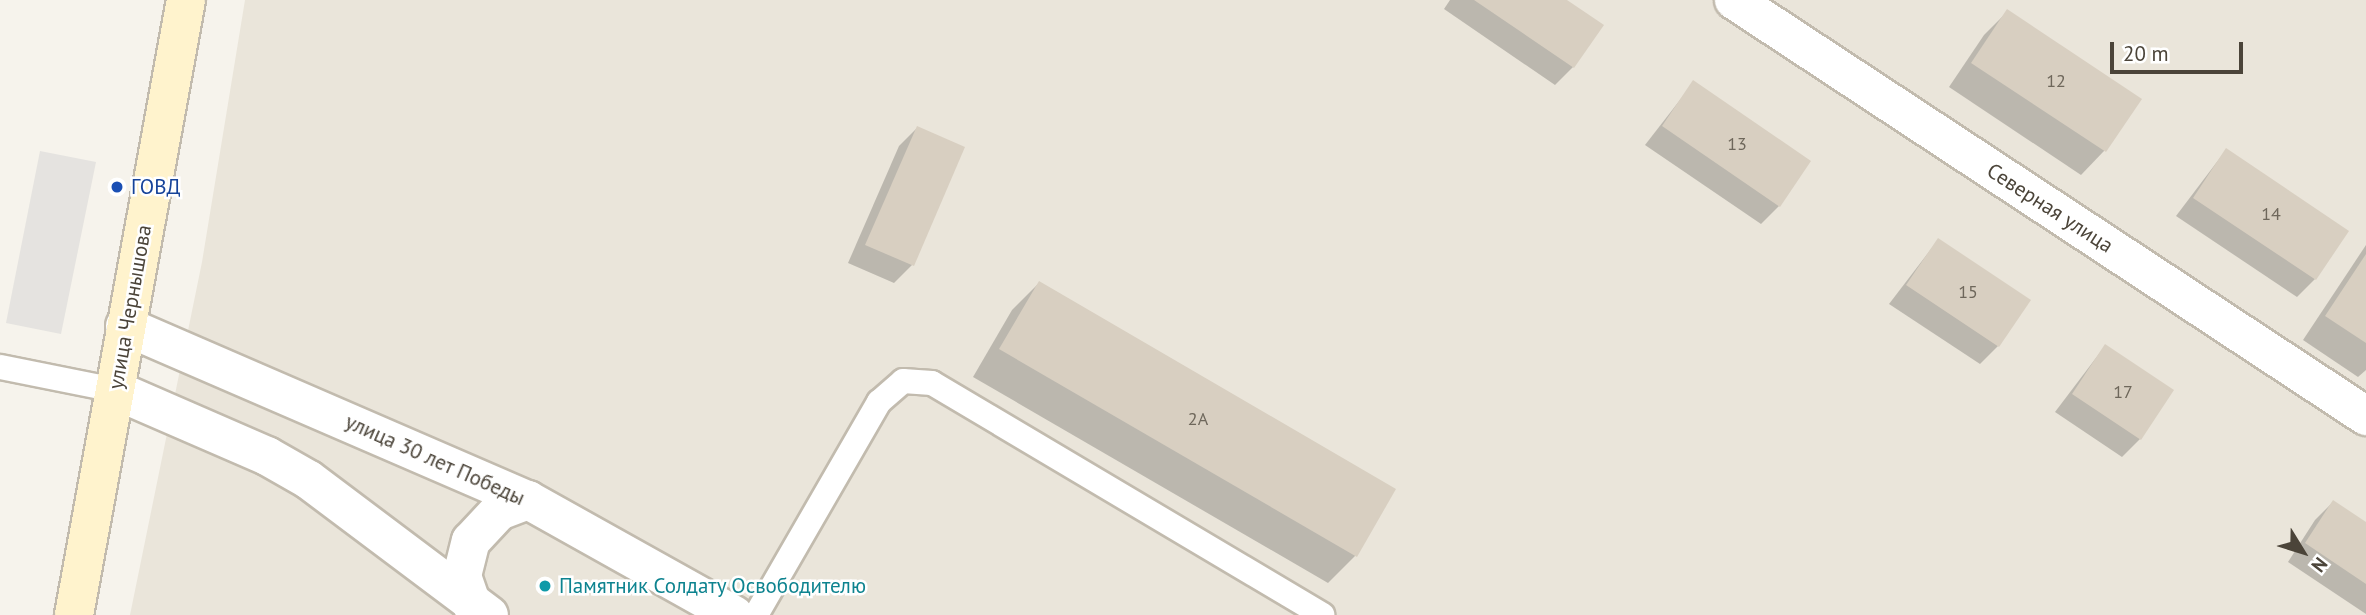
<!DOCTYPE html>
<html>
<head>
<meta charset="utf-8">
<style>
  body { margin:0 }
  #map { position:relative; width:2366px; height:615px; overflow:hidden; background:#f6f3ec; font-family:"PT Sans",sans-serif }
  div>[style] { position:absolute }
  .residential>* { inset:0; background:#eae5da }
  .parking>* { inset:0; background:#e5e3e0 }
  .shadow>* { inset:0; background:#0003 }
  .building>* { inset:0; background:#d8cfc1 }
  .roads { filter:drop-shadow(2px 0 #c2bbae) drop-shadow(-2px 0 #c2bbae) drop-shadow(0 2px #c2bbae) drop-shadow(0 -2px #c2bbae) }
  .lane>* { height:24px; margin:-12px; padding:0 12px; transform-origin:12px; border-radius:12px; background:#fff }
  .street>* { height:38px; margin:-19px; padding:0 19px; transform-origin:19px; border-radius:19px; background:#fff }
  .secondary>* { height:38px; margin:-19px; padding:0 19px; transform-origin:19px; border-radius:19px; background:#fff3cd }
  .dots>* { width:19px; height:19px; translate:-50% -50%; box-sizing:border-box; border:4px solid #fff; border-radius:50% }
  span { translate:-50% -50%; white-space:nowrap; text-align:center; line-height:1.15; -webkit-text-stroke:5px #fff; paint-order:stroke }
  .number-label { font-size:18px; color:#6e675b }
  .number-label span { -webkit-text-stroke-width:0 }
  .transit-label { font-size:21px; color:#164399 }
  .left { translate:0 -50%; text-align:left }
  .street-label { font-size:21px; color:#4b4439 }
  .culture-label { font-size:21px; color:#0d838f }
  .north { position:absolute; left:2268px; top:517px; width:70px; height:70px; -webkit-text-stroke:5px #fff; paint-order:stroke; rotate:128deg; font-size:19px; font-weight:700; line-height:28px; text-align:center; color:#4b4439 }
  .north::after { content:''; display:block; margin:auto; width:24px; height:32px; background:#4b4439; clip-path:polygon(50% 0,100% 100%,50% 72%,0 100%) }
  .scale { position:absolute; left:2110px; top:42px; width:133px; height:32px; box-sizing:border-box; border:4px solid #4b4439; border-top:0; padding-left:9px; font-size:21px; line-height:24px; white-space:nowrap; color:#4b4439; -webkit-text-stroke:5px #fff; paint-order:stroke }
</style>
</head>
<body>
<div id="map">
  <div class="residential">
    <div style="clip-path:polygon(245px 0,2366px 0,2366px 615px,130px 615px,202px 262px)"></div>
  </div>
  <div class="parking">
    <div style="clip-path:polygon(40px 151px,96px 162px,61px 334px,6px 323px)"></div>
  </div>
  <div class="shadow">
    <div style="clip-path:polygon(1450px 0,1564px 0,1573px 67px,1555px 85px,1444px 9px)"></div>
    <div style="clip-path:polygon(2007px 12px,2139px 100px,2104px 151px,2081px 175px,1949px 87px,1984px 35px)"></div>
    <div style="clip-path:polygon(1694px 82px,1779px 206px,1761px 224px,1645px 145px)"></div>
    <div style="clip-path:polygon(917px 128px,912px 265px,894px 283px,848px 263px,899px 146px)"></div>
    <div style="clip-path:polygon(2226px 150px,2315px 279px,2297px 297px,2176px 216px)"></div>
    <div style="clip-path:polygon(1938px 240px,1998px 346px,1980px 364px,1889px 304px)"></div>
    <div style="clip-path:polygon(2366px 245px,2366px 370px,2358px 377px,2303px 340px)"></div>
    <div style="clip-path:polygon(1039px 283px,1394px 489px,1355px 556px,1328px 583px,973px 377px,1012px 310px)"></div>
    <div style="clip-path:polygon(2105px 346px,2140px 439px,2122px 457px,2055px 412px)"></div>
    <div style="clip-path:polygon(2333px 502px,2366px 524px,2366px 614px,2288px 562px,2315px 520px)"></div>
  </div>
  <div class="building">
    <div style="clip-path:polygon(1474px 0,1567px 0,1604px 25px,1574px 68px)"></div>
    <div style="clip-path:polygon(2007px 9px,2142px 99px,2106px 152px,1971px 63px)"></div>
    <div style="clip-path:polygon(1693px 80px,1811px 161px,1780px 207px,1662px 126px)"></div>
    <div style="clip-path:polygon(917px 126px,965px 147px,914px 266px,865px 245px)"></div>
    <div style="clip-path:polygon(2226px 148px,2349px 231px,2316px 280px,2193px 198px)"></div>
    <div style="clip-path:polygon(1938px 238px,2031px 300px,1999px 347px,1906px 285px)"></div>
    <div style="clip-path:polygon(2366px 254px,2366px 343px,2325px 316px)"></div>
    <div style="clip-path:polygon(1039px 281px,1396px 489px,1357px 557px,999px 349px)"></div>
    <div style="clip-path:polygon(2105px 344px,2174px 390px,2141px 440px,2072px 394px)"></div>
    <div style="clip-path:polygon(2333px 500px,2366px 522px,2366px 584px,2305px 543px)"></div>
  </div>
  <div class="roads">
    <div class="lane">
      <div style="left:0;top:367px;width:117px;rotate:11.3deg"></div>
      <div style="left:756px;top:615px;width:246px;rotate:-60deg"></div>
      <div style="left:879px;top:402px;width:32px;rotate:-41deg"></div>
      <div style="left:903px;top:381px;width:29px;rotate:4deg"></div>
      <div style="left:932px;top:383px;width:454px;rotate:30.7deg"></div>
    </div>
    <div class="street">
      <div style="left:1734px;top:0;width:757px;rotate:33.35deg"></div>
      <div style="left:125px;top:326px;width:439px;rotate:23.4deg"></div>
      <div style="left:528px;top:500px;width:236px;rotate:29.2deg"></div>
      <div style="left:115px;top:390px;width:166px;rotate:23.5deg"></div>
      <div style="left:267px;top:456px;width:48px;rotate:29.7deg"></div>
      <div style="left:309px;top:480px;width:225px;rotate:36.9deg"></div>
      <div style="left:472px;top:605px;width:31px;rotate:-109deg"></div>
      <div style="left:462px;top:576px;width:36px;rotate:-76deg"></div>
      <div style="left:471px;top:541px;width:41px;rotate:-47deg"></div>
      <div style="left:499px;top:511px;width:31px;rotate:-21deg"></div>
    </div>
    <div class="secondary">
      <div style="left:74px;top:615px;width:625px;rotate:-79.68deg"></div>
    </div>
  </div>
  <div class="dots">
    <div style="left:117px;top:187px;background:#1a4fb4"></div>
    <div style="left:545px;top:586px;background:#0f9aa8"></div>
  </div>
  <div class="number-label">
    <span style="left:2056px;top:81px">12</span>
    <span style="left:1737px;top:144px">13</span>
    <span style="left:2271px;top:214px">14</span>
    <span style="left:1968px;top:292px">15</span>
    <span style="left:2123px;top:392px">17</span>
    <span style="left:1198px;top:419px">2А</span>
  </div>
  <div class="transit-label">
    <span class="left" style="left:131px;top:187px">ГОВД</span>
  </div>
  <div class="street-label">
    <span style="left:2050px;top:208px;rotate:33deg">Северная улица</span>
    <span style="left:130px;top:307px;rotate:-80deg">улица Чернышова</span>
    <span style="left:435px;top:460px;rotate:24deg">улица 30 лет Победы</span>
  </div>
  <div class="culture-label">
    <span class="left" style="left:559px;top:586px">Памятник Солдату Освободителю</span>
  </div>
  <div class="north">N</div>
  <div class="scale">20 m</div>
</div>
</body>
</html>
